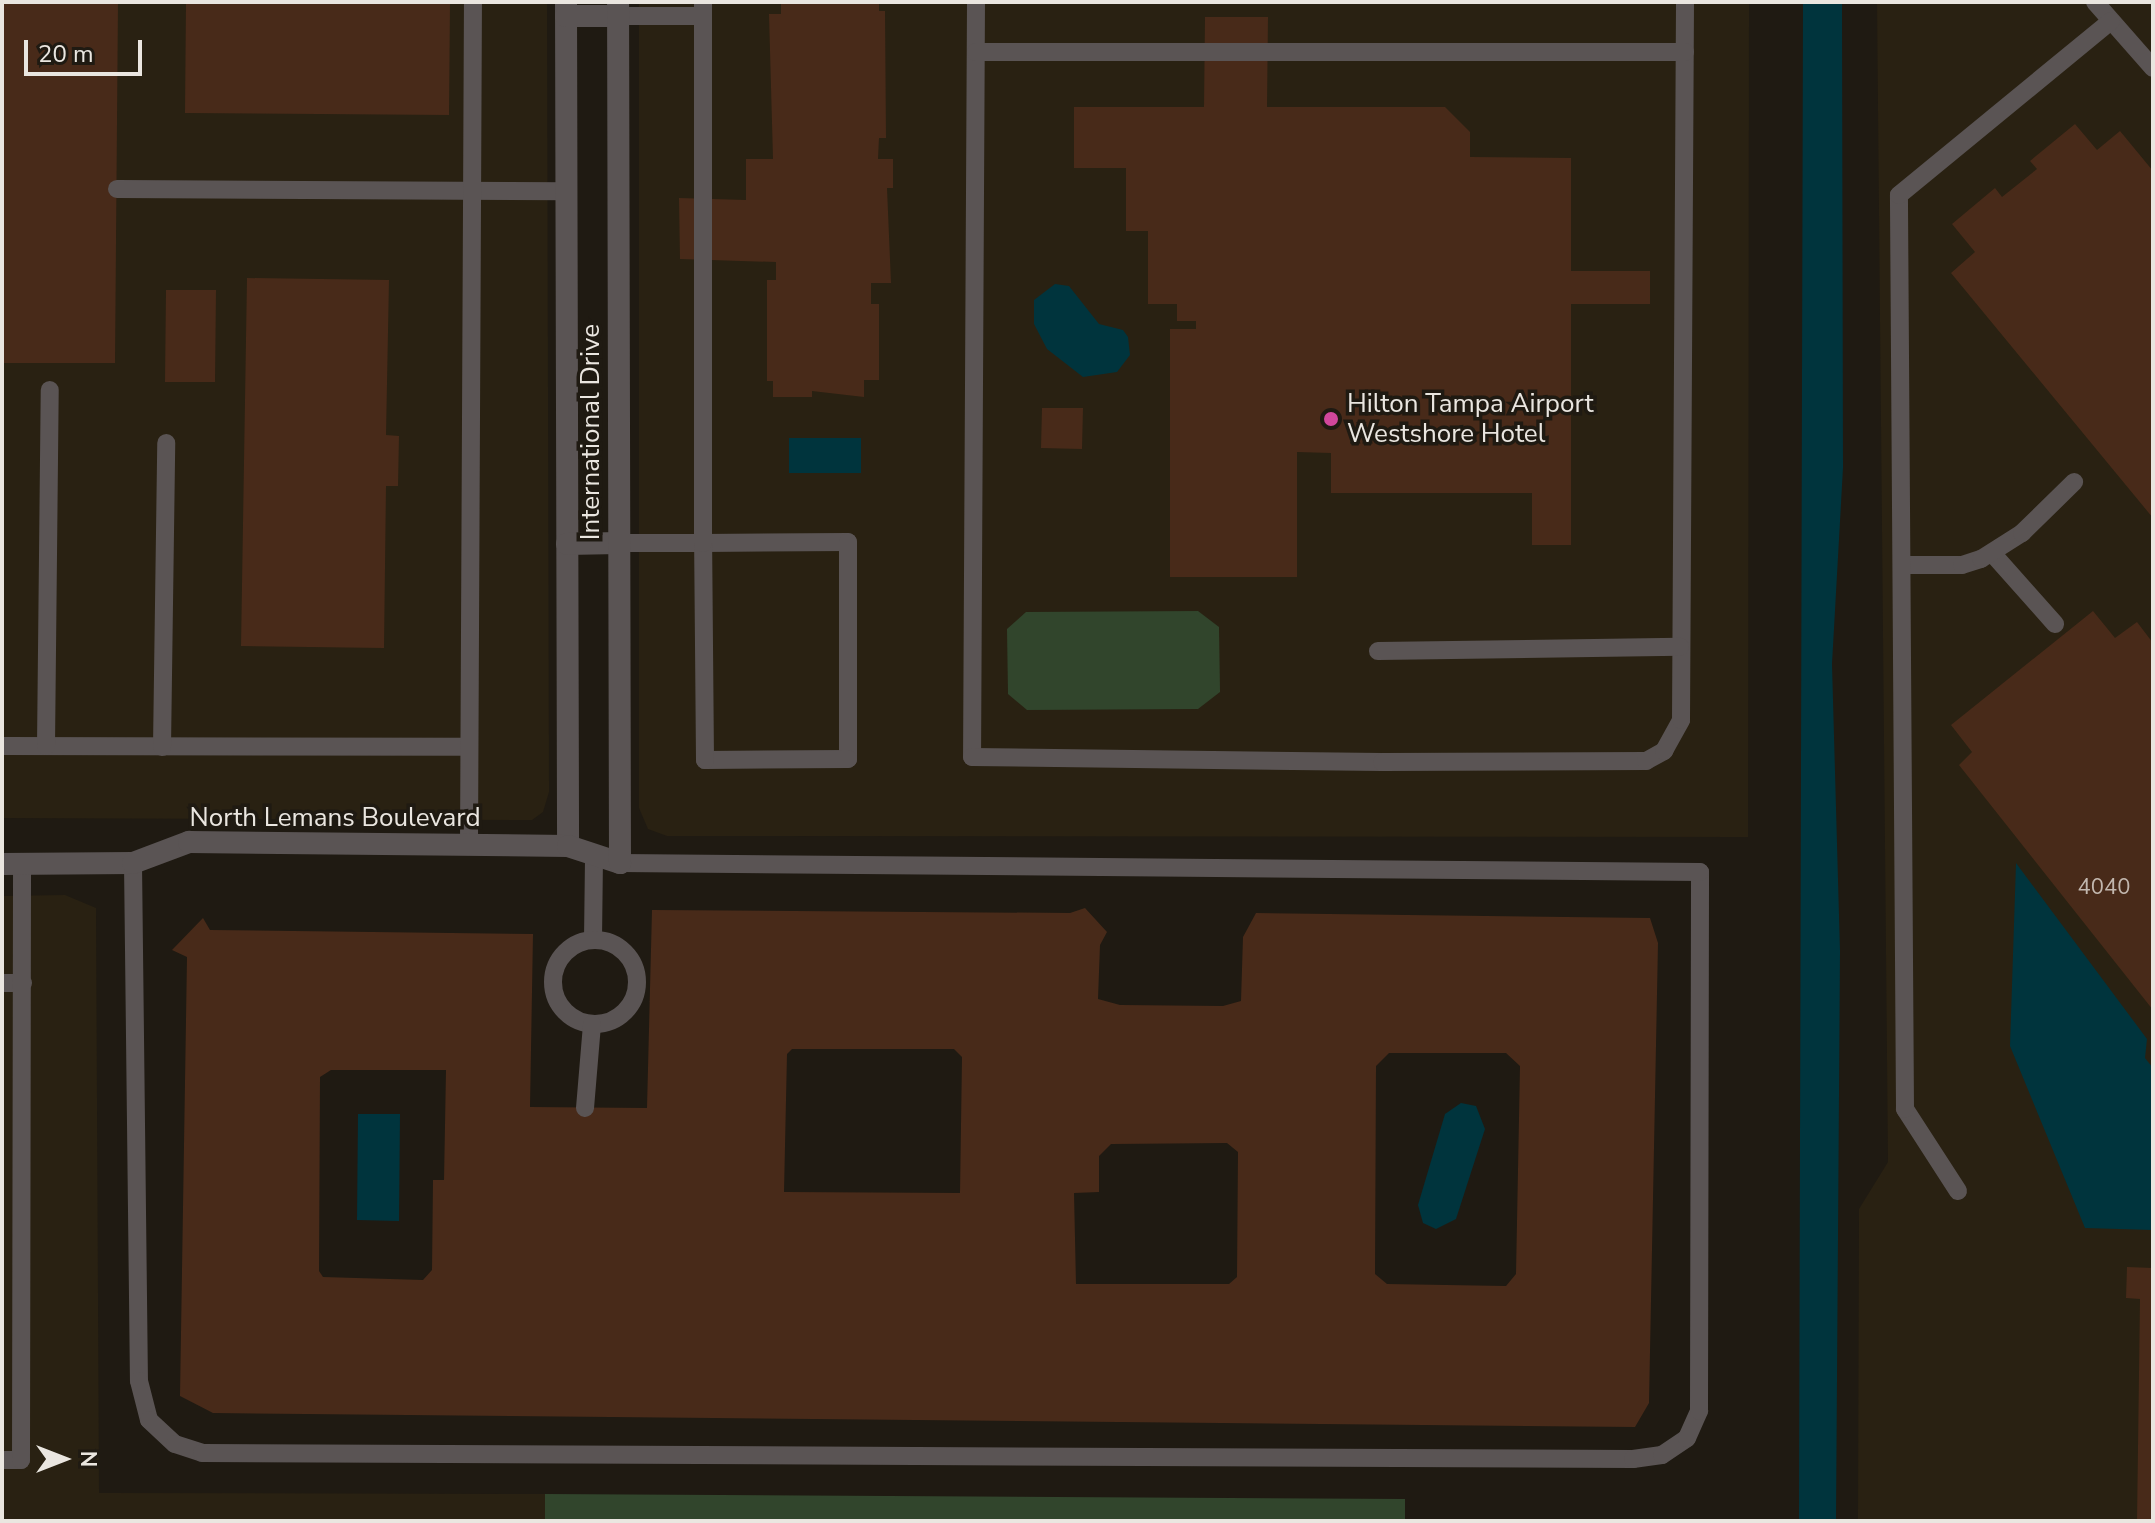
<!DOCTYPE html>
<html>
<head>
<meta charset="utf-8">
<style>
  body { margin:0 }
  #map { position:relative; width:2155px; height:1523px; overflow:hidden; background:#1f1a12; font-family:"Nunito Sans",sans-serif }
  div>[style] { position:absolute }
  .built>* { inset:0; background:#292112 }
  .green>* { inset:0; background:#31452c }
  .water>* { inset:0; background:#00343d }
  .building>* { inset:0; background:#482a19 }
  .service>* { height:18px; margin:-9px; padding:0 9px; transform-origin:9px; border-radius:9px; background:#5a5454 }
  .service>.ring { margin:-9px; padding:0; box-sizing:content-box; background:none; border:18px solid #5a5454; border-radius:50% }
  .minor>* { height:22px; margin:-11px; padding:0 11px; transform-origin:11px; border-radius:11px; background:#5a5454 }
  .dots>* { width:22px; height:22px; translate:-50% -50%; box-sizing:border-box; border:4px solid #1f1a12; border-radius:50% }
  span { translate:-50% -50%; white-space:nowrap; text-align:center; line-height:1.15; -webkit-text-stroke:7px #1f1a12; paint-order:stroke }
  .number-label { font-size:22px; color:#c2b7ae }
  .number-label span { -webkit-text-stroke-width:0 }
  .poi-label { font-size:26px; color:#eae6e0 }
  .left { translate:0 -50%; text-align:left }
  .street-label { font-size:26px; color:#eae6e0 }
  .frame { position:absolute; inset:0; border:4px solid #eae6e0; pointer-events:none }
  .north { position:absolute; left:24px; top:1419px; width:80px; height:80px; -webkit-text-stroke:6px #1f1a12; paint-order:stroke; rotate:90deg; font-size:22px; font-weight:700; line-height:32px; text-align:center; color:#eae6e0 }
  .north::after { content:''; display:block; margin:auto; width:28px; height:36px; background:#eae6e0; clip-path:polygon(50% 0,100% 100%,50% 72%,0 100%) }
  .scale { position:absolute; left:24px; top:40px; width:118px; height:36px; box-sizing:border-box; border:4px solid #eae6e0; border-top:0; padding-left:10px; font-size:24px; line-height:28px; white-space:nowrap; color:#eae6e0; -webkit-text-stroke:6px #1f1a12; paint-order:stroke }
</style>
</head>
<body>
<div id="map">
  <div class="built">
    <div style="clip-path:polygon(2px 2px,547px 2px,549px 792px,543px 812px,532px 820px,2px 818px)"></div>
    <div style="clip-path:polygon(639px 2px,1749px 2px,1748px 837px,667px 836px,648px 829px,639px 808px)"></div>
    <div style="clip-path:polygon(1877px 2px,2153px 2px,2153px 1521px,1858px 1521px,1859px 1209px,1888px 1162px)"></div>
    <div style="clip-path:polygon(65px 895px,96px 908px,99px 1493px,545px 1494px,545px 1521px,2px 1521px,2px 896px)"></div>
  </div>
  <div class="green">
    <div style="clip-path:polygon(1198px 611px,1219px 627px,1220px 692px,1198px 709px,1027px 710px,1008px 694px,1007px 629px,1026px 612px)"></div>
    <div style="clip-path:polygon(545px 1494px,1405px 1499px,1405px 1521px,545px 1521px)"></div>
  </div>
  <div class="water">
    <div style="clip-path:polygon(1803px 2px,1842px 2px,1843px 468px,1832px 664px,1840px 951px,1836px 1521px,1799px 1521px)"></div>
    <div style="clip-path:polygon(1055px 284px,1069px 286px,1099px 324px,1123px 330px,1128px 337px,1130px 355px,1117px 372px,1083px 377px,1047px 349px,1034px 324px,1034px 300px)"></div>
    <div style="clip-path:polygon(789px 438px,861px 438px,861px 473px,789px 473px)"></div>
    <div style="clip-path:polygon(2016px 863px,2147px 1039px,2145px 1058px,2153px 1068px,2153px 1230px,2085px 1228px,2010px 1046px)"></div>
    <div style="clip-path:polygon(1461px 1103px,1476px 1106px,1485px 1129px,1456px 1219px,1436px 1229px,1423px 1223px,1418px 1205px,1445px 1114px)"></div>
    <div style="clip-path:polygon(358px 1114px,400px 1114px,399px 1221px,357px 1220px)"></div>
  </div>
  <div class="building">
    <div style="clip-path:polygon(2px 2px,118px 2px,115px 363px,2px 363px)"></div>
    <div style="clip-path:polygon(186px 2px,450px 2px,449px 115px,185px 113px)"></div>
    <div style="clip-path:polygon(781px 2px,879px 2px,879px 11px,885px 11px,886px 138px,879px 138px,878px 159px,893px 159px,893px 188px,887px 188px,891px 283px,871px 283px,871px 304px,879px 304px,879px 380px,864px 380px,864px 397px,812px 391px,812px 397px,773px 397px,773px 381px,767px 381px,767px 280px,776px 280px,776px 262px,680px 259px,679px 198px,746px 200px,746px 159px,773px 159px,769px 14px,781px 14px)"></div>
    <div style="clip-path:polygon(1205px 17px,1268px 17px,1267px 107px,1445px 107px,1470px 132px,1470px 157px,1571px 158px,1571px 271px,1650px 271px,1650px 304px,1571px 304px,1571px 545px,1532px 545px,1532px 493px,1331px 493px,1331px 453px,1297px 452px,1297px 577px,1170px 577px,1170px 329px,1196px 329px,1196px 321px,1177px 321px,1177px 304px,1148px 304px,1148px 231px,1126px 231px,1126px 168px,1074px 168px,1074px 107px,1204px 107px)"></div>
    <div style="clip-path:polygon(2075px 124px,2097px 150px,2120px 131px,2153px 171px,2153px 518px,1951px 273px,1975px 252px,1952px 224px,1995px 188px,2002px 197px,2037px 169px,2030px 161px)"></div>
    <div style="clip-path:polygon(247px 278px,389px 280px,386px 435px,399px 436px,398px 486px,386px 486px,384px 648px,241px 646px)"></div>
    <div style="clip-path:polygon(166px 290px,216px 290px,215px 382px,165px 382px)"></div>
    <div style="clip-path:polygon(1042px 408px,1083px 408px,1082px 449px,1041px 448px)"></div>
    <div style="clip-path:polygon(2093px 611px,2115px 638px,2137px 622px,2153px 643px,2153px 1010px,1959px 765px,1972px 752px,1951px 725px)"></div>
    <div style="clip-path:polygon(evenodd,1085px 908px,1107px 932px,1100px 945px,1098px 999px,1120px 1005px,1223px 1006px,1241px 1001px,1243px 937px,1256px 913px,1650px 918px,1658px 943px,1649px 1403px,1635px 1427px,213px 1413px,180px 1396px,187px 957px,172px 950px,203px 918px,210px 930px,533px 934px,530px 1107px,647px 1108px,652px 910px,1070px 913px,1085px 908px,792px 1049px,954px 1049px,962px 1057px,960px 1193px,784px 1192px,787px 1054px,792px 1049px,1085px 908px,1389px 1053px,1506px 1053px,1520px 1066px,1516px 1274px,1506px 1286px,1387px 1284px,1375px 1274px,1376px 1066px,1389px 1053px,1085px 908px,331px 1070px,446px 1070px,444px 1180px,433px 1180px,432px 1270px,423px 1280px,323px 1277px,319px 1271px,320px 1077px,331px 1070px,1085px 908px,1227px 1143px,1238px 1152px,1237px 1277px,1229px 1284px,1076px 1284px,1074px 1193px,1099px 1192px,1099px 1156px,1111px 1144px,1227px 1143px)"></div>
    <div style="clip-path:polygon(2127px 1267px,2153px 1268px,2153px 1521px,2137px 1521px,2140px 1299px,2126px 1298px)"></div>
  </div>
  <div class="service">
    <div style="left:976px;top:2px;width:755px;rotate:90.3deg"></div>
    <div style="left:972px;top:757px;width:410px;rotate:0.7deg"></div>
    <div style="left:1382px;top:762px;width:264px;rotate:-0.2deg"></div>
    <div style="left:1646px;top:761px;width:21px;rotate:-29deg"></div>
    <div style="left:1664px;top:751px;width:35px;rotate:-61deg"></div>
    <div style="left:1681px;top:720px;width:718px;rotate:-89.68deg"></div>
    <div style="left:2095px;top:2px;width:88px;rotate:48.7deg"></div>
    <div style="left:618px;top:16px;width:85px"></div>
    <div style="left:976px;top:52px;width:709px"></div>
    <div style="left:117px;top:189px;width:450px;rotate:0.3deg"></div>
    <div style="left:619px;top:543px;width:84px"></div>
    <div style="left:703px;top:543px;width:145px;rotate:-0.4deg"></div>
    <div style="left:848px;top:542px;width:217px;rotate:90deg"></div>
    <div style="left:848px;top:759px;width:143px;rotate:179.6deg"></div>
    <div style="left:705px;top:760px;width:217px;rotate:-90.5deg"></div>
    <div style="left:703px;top:543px;width:541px;rotate:-90deg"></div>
    <div style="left:1992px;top:553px;width:95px;rotate:48.4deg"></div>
    <div style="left:1902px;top:565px;width:60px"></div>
    <div style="left:1962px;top:565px;width:20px;rotate:-18deg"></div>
    <div style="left:1981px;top:559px;width:49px;rotate:-32.4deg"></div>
    <div style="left:2022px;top:533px;width:73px;rotate:-44.4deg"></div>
    <div style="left:1378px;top:651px;width:302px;rotate:-0.8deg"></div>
    <div style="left:2px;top:746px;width:467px;rotate:0.1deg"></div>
    <div style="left:46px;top:746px;width:356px;rotate:-89.4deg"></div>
    <div style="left:162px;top:747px;width:304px;rotate:-89.2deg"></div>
    <div style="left:469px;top:844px;width:842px;rotate:-89.73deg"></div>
    <div style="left:133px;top:863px;width:518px;rotate:89.34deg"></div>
    <div style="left:139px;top:1381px;width:40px;rotate:75.6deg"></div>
    <div style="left:149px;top:1420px;width:35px;rotate:43deg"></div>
    <div style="left:175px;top:1444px;width:28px;rotate:18deg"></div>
    <div style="left:202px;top:1453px;width:1431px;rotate:0.24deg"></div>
    <div style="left:1633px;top:1459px;width:29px;rotate:-8deg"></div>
    <div style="left:1662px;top:1455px;width:30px;rotate:-34deg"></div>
    <div style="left:1687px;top:1438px;width:30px;rotate:-66deg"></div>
    <div style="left:1699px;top:1411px;width:539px;rotate:-89.89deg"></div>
    <div style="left:1700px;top:872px;width:1080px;rotate:-179.52deg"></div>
    <div style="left:593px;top:940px;width:86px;rotate:-89.3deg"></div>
    <div class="ring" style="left:553px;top:940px;width:66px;height:66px"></div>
    <div style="left:2px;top:983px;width:21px"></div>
    <div style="left:585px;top:1108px;width:84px;rotate:-85.2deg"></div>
    <div style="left:1958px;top:1191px;width:98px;rotate:-122.9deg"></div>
    <div style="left:1905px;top:1109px;width:914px;rotate:-90.38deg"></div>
    <div style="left:1899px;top:195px;width:274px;rotate:-39.4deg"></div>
    <div style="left:2px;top:1460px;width:19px"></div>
    <div style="left:21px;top:1460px;width:596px;rotate:-89.9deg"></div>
  </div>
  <div class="minor">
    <div style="left:566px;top:2px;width:844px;rotate:89.86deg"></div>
    <div style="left:566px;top:16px;width:52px"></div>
    <div style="left:567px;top:544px;width:52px;rotate:-1.1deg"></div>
    <div style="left:2px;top:864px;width:131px;rotate:-0.4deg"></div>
    <div style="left:133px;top:863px;width:60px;rotate:-20.6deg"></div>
    <div style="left:189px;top:842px;width:379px;rotate:0.6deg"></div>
    <div style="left:568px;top:846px;width:55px;rotate:18.1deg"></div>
    <div style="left:620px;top:863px;width:861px;rotate:-90.13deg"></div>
  </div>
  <div class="dots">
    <div style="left:1331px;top:419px;background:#d1479c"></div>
  </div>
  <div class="number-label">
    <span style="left:2104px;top:888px">4040</span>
  </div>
  <div class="poi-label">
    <span class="left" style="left:1347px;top:419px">Hilton Tampa Airport<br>Westshore Hotel</span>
  </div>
  <div class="street-label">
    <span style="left:591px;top:432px;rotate:-90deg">International Drive</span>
    <span style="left:335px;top:818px">North Lemans Boulevard</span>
  </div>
  <div class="frame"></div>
  <div class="north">N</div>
  <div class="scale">20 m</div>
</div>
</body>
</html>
